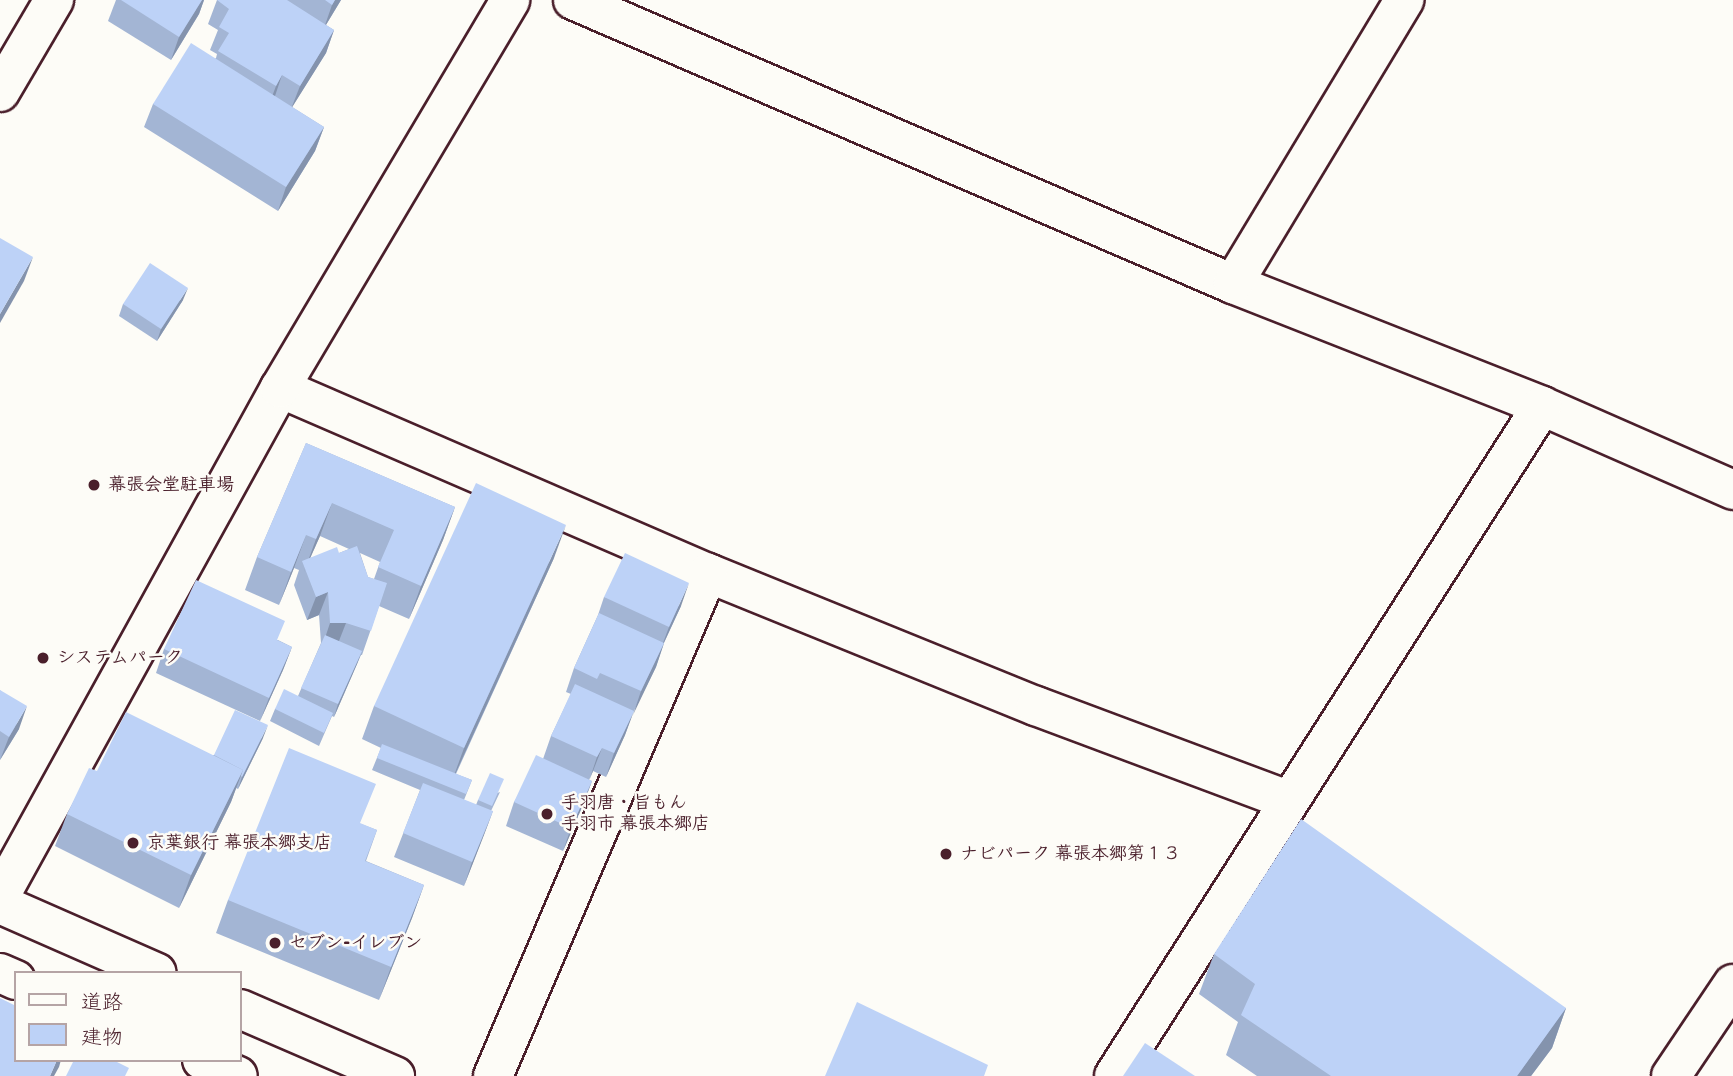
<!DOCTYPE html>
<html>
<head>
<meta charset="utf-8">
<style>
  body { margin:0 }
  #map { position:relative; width:1733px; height:1076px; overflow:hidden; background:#fdfcf7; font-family:"Balsamiq Sans","Klee One",sans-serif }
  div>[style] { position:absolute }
  .roads { filter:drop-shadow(2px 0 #4a1f2b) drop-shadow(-2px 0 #4a1f2b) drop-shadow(0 2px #4a1f2b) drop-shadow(0 -2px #4a1f2b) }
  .minor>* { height:38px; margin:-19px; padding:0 19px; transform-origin:19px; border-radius:19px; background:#fdfcf7 }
  .wall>* { inset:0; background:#a3b5d4 }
  .shaded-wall>* { inset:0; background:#8493ad }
  .building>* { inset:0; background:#bdd2f7 }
  .dots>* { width:19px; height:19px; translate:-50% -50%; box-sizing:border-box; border:4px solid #fdfcf7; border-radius:50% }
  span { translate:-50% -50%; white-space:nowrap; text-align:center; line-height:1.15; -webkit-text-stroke:5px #fdfcf7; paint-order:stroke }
  .poi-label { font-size:18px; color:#4a1f2b; font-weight:700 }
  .left { translate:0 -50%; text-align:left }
  .legend { position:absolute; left:14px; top:971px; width:228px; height:91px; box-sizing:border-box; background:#fdfcf7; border:2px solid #b5a4a5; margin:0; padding:9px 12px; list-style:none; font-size:21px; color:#4a1f2b }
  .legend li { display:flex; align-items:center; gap:14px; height:35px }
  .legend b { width:35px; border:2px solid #b5a4a5 }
</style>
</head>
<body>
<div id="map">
  <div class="roads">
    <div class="minor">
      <div style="left:573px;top:0;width:719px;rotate:23.28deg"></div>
      <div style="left:1233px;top:284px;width:332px;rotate:21.5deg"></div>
      <div style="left:1542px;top:406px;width:209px;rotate:23.7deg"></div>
      <div style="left:0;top:92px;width:107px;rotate:-59.6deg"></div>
      <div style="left:1233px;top:284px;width:332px;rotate:-58.9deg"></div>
      <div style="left:280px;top:388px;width:466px;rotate:23.4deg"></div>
      <div style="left:708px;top:573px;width:354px;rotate:22.1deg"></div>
      <div style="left:1036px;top:706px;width:269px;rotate:20.5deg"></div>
      <div style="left:0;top:896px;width:580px;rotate:-61.14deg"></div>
      <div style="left:280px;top:388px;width:451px;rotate:-59.3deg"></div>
      <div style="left:0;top:904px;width:171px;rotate:23.7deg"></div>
      <div style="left:0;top:973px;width:17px;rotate:24deg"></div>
      <div style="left:240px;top:1009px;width:169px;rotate:23.4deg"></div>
      <div style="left:202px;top:1060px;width:39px;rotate:24deg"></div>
      <div style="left:493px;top:1076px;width:547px;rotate:-66.86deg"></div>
      <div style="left:1114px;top:1076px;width:795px;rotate:-57.43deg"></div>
      <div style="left:1671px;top:1076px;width:111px;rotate:-56deg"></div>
    </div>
  </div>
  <div class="wall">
    <div style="clip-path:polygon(116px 0,204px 0,199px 14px,171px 60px,108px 21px)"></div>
    <div style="clip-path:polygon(217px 0,341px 0,326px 25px,334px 30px,326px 53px,292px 107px,324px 127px,315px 151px,278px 211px,144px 127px,153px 104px,216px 58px,217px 54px,210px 50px,218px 30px,208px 24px)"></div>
    <div style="clip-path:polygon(183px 300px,157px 341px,119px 316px,123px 304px)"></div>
    <div style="clip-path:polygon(evenodd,306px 443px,455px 507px,443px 540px,409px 619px,379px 606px,362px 655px,361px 655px,334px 717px,332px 716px,319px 746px,270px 721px,275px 709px,298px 696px,321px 643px,319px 615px,307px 620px,294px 585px,299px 570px,294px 568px,279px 605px,245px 590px,257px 557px,306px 443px,320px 536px,349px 549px,339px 553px,310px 558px,320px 536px,306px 443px,360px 553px,380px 562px,374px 579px,368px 577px,360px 553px)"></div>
    <div style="clip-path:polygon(554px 558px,456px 774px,472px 780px,464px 800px,476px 805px,478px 800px,500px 792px,491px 811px,493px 811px,464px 886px,394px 857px,420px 790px,372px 770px,381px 748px,362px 739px,374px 706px)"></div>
    <div style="clip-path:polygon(604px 597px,681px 606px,664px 643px,656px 667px,632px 715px,625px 735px,606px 777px,593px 771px,589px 780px,592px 781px,583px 805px,563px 851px,506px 826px,514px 802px,543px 759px,551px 736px,571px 694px,566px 692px,574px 668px,598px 615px)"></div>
    <div style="clip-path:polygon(278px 640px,292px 647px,283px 670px,260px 721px,156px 673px,164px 649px)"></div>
    <div style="clip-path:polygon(0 690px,19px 729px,0 760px)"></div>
    <div style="clip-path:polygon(263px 738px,238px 789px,236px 788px,231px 802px,179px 908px,55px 846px,67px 814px,97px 771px,214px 755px)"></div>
    <div style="clip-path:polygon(361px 824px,377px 830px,366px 861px,424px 885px,412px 918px,379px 1000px,216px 933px,228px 900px)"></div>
    <div style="clip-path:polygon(1214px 954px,1566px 1008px,1552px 1048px,1531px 1076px,1257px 1076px,1226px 1055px,1238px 1022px,1199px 994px)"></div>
  </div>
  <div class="shaded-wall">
    <div style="clip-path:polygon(202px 0,204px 0,199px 14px,171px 60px,179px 37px)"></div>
    <div style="clip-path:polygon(335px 0,341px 0,324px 28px,332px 5px)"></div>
    <div style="clip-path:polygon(334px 30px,326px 53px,291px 109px,300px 86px)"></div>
    <div style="clip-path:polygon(282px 75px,274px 99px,267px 110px,276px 86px)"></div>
    <div style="clip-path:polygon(324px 127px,315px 151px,278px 211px,286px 187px)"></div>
    <div style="clip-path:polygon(33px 257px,24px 281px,0 323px,0 314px)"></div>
    <div style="clip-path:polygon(188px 288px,183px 300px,157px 341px,161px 329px)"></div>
    <div style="clip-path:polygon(332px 503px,320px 536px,304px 572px,316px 539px)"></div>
    <div style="clip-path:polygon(455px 507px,443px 540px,409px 619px,421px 586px)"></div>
    <div style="clip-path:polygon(566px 525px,554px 558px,452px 781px,464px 748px)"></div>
    <div style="clip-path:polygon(306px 535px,294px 568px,279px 605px,291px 572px)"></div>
    <div style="clip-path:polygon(689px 583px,681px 606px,660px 651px,669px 627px)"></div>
    <div style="clip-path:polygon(328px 592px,319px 615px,307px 620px,316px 597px)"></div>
    <div style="clip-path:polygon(330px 623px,346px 623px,337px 646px,322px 647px)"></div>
    <div style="clip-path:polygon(664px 643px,656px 667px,633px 715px,641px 691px)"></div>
    <div style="clip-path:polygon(292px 647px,283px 670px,260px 721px,269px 698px)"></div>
    <div style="clip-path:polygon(362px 651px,357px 664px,334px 717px,338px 704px)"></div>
    <div style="clip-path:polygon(27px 706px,19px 729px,0 760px,9px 737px)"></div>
    <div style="clip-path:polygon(634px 711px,625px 735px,606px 777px,614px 753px)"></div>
    <div style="clip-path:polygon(268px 725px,263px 738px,238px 789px,242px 777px)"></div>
    <div style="clip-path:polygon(602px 748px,593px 771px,589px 781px,597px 757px)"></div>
    <div style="clip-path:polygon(243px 770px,231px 802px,179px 908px,191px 875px)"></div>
    <div style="clip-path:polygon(592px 781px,583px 805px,563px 851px,571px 828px)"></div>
    <div style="clip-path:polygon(493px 811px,484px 835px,464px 886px,472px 862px)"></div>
    <div style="clip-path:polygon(424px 885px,412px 918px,379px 1000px,391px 967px)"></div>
    <div style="clip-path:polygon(1566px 1008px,1552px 1048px,1531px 1076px,1517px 1076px)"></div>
    <div style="clip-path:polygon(57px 1060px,61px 1060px,59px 1067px,54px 1076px,50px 1076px)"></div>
  </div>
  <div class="building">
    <div style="clip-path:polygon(121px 0,202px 0,179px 37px)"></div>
    <div style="clip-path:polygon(217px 0,287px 0,334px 30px,300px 86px,282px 75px,276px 86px,218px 51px,229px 33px,219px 27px,229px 9px)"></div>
    <div style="clip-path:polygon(325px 0,335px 0,332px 5px)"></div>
    <div style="clip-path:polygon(191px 43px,324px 127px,286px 187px,153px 104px)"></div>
    <div style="clip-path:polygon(0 238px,33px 257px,0 314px)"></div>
    <div style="clip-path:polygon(150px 263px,188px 288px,161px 329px,123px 304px)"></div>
    <div style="clip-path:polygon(306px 443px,455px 507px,421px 586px,378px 567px,394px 530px,332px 503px,316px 539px,306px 535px,291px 572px,257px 557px)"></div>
    <div style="clip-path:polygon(476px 483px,566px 525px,464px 748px,374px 706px)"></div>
    <div style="clip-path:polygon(357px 546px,368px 577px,387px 583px,371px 631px,346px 623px,330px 623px,328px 592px,316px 597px,302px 561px,337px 547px,339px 553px)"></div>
    <div style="clip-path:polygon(625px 553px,689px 583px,669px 627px,604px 597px)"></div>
    <div style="clip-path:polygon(196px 580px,285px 621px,277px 640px,292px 647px,269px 698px,164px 649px)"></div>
    <div style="clip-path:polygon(599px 613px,664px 643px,641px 691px,600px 673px,597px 679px,574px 668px)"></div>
    <div style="clip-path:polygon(325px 635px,362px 651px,338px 704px,301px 688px)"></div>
    <div style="clip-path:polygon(575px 684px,634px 711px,614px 753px,602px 748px,597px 757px,551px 736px)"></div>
    <div style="clip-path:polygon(284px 689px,333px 713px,324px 733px,275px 709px)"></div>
    <div style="clip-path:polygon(0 690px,27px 706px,9px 737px,0 731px)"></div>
    <div style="clip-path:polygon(235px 710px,268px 725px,242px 777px,241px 776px,243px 770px,214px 755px)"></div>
    <div style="clip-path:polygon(126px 712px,243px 770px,191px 875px,67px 814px,89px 768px,97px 771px)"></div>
    <div style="clip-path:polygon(382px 744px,472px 780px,466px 794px,377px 758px)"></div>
    <div style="clip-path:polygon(289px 748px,376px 784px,360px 823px,377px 830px,365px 861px,424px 885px,391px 967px,228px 900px)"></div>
    <div style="clip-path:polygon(536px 755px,592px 781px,571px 828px,514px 802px)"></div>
    <div style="clip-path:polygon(490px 773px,504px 779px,492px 806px,478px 800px)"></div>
    <div style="clip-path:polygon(423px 783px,493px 811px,472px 862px,403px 833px)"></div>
    <div style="clip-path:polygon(1301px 819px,1566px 1008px,1517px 1076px,1331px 1076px,1241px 1015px,1255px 984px,1214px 954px)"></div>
    <div style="clip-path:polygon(0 998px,16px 1006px,16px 1060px,57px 1060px,50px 1076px,0 1076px)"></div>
    <div style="clip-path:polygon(857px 1002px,988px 1065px,984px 1076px,825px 1076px)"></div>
    <div style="clip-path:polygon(1145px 1043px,1195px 1076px,1123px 1076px)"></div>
    <div style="clip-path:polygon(74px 1060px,113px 1060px,129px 1068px,125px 1076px,66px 1076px)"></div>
  </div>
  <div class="dots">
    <div style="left:94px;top:485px;background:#4a1f2b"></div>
    <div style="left:43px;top:658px;background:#4a1f2b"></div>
    <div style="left:547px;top:814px;background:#4a1f2b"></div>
    <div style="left:133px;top:843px;background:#4a1f2b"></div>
    <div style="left:946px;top:854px;background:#4a1f2b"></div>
    <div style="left:275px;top:943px;background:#4a1f2b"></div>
  </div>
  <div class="poi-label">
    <span class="left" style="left:108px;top:485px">幕張会堂駐車場</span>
    <span class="left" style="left:57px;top:658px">システムパーク</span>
    <span class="left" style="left:561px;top:814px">手羽唐・旨もん<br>手羽市 幕張本郷店</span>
    <span class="left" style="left:147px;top:843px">京葉銀行 幕張本郷支店</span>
    <span class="left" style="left:960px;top:854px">ナビパーク 幕張本郷第１３</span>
    <span class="left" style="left:289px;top:943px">セブン-イレブン</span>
  </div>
  <ul class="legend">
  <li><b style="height:9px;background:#fdfcf7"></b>道路</li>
  <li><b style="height:19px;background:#bdd2f7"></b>建物</li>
  </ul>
</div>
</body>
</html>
